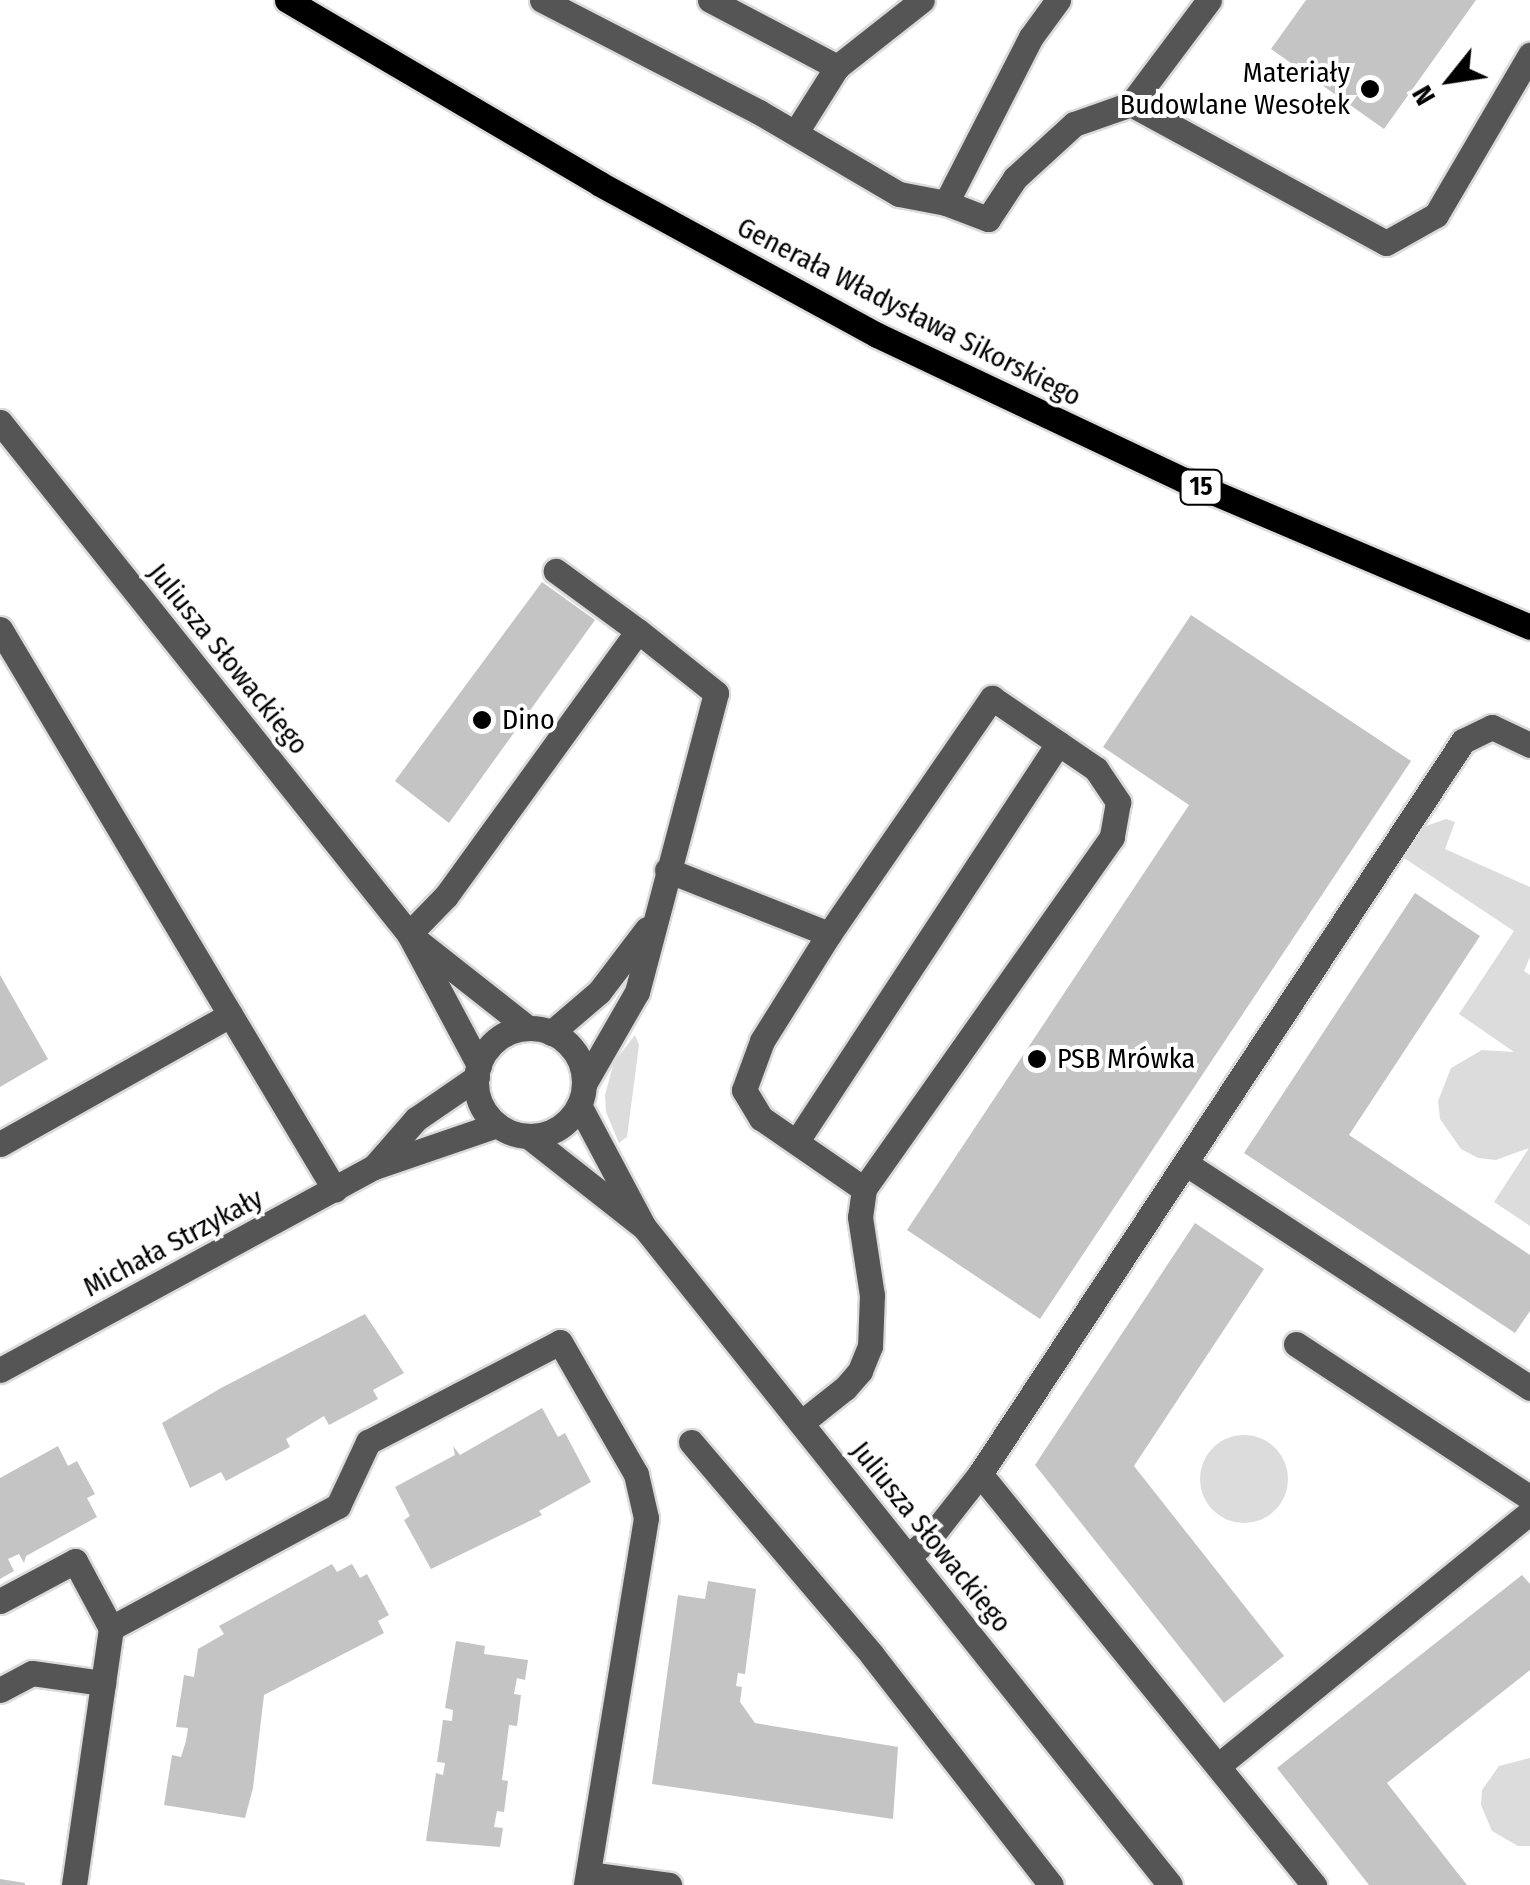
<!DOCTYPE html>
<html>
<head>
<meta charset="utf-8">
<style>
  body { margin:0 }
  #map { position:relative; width:1530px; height:1885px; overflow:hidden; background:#fff; font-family:"Fira Sans Condensed",sans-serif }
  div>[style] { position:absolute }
  .green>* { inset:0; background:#dcdcdc }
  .round { border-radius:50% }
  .building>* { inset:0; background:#c4c4c4 }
  .roads { filter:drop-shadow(2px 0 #dbdbdb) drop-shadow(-2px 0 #dbdbdb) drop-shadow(0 2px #dbdbdb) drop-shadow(0 -2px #dbdbdb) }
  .minor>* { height:25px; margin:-12.5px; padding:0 12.5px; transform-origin:12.5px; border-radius:12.5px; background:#555 }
  .minor>.ring { margin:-12.5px; padding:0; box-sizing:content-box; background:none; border:25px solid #555; border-radius:50% }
  .major>* { height:25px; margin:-12.5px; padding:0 12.5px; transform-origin:12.5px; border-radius:12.5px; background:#000 }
  .dots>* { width:28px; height:28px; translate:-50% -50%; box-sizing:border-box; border:5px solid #fff; border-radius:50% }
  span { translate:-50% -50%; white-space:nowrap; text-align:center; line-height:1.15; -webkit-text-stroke:8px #fff; paint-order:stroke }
  .shield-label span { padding:2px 8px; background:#fff; border:2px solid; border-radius:8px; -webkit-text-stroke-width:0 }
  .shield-label { font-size:25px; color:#000; font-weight:700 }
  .poi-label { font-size:28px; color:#000 }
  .right { translate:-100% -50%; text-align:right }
  .left { translate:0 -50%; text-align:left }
  .street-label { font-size:28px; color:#000 }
  .north { position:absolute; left:1400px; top:30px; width:100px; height:100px; -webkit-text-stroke:8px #fff; paint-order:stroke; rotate:240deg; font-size:28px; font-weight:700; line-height:40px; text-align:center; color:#000 }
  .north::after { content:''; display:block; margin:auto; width:35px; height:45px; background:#000; clip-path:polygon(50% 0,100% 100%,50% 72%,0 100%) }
</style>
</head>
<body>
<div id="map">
  <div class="green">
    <div style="clip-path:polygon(1446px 819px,1455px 822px,1445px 849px,1530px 887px,1530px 957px,1524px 971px,1530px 975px,1530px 1226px,1494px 1202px,1529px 1148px,1496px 1160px,1478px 1158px,1461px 1149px,1440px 1119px,1438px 1101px,1451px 1068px,1482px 1050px,1514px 1052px,1459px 1014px,1514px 931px,1404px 858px,1423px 827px)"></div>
    <div style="clip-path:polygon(635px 1035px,639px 1045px,627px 1137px,619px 1143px,606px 1112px,605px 1095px,614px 1062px)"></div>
    <div class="round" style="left:1200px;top:1435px;width:88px;height:88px"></div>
    <div style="clip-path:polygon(1530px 1758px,1530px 1846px,1518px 1846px,1492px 1831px,1481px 1805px,1482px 1790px,1499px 1766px)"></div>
  </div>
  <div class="building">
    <div style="clip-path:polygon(1306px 0,1476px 0,1384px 129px,1271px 49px)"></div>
    <div style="clip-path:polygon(542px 582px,595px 620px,449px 823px,395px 781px)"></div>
    <div style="clip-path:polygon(1191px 615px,1411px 761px,1040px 1319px,907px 1230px,1189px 805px,1103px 747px)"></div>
    <div style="clip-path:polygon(1415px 893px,1480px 936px,1349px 1135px,1530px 1255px,1530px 1311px,1515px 1333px,1244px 1153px)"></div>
    <div style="clip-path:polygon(0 975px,48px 1059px,0 1087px)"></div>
    <div style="clip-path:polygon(1195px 1223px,1264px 1269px,1134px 1466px,1284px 1656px,1224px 1703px,1035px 1465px)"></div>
    <div style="clip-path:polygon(365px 1314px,404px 1373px,373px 1390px,378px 1399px,329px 1425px,324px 1416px,286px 1439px,290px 1447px,226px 1481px,221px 1472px,190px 1488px,162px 1423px,221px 1388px)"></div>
    <div style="clip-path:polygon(542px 1408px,558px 1437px,565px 1433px,591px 1482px,539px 1511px,542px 1515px,431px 1569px,404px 1520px,410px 1516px,395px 1487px,455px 1455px,453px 1446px,460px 1455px)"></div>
    <div style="clip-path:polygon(58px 1446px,68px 1466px,77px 1461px,95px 1494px,87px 1498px,97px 1517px,26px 1556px,24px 1563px,19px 1554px,8px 1559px,14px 1571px,0 1579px,0 1478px)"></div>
    <div style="clip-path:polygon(332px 1564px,337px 1572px,352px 1564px,360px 1578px,367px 1574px,389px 1615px,378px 1621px,384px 1633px,264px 1695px,253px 1788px,245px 1818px,164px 1805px,172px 1755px,181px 1757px,186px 1741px,188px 1728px,176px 1727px,184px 1675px,194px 1677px,198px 1649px,224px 1634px,219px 1626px)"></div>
    <div style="clip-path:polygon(1522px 1575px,1530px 1584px,1530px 1670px,1387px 1783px,1467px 1885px,1369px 1885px,1277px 1768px)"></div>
    <div style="clip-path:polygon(708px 1581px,756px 1589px,745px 1674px,738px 1673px,736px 1686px,742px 1687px,740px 1702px,755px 1723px,898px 1747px,893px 1819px,652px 1784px,678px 1595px,705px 1599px)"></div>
    <div style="clip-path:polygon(456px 1641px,485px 1646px,484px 1654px,528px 1660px,525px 1680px,517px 1678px,514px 1694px,521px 1695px,517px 1726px,509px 1725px,502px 1780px,508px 1781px,504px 1812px,497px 1811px,494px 1827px,503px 1828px,500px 1847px,426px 1841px,436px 1773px,443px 1775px,445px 1763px,437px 1762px,443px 1720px,452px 1721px,453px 1710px,445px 1708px)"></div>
    <div style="clip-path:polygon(0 1879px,25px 1883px,25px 1885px,0 1885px)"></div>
  </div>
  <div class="roads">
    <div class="minor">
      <div style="left:542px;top:0;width:244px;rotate:27.3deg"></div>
      <div style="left:759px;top:112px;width:162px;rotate:30.4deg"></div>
      <div style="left:899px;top:194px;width:48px;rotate:10.8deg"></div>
      <div style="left:946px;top:203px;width:45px;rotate:20.9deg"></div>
      <div style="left:988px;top:219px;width:49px;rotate:-56.6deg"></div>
      <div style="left:1015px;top:178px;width:80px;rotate:-42.5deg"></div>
      <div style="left:1074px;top:124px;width:60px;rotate:-19.3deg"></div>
      <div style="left:1131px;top:104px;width:130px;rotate:-53.1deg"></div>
      <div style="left:710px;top:0;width:144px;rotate:27.8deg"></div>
      <div style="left:1131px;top:104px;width:290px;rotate:28.6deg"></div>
      <div style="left:1386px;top:243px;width:57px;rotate:-29.2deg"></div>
      <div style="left:1436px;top:215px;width:186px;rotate:-59.6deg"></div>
      <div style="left:796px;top:132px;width:77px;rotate:-57.8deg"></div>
      <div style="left:837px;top:67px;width:108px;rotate:-38.2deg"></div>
      <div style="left:946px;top:203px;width:186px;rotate:-62.9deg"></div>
      <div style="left:1031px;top:37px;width:46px;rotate:-53.9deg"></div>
      <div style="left:0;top:422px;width:655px;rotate:51.38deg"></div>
      <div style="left:409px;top:934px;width:149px;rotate:61.9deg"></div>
      <div style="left:0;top:629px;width:653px;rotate:59.16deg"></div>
      <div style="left:667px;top:870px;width:174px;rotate:21.6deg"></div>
      <div style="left:829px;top:934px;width:287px;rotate:-55.4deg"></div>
      <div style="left:992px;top:698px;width:126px;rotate:34.3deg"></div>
      <div style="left:1096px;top:769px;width:40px;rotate:56deg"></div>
      <div style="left:1118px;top:802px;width:36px;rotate:100deg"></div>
      <div style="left:1112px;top:837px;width:431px;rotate:125.2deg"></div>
      <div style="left:864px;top:1189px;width:28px;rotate:98deg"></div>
      <div style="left:860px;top:1217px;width:79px;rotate:81.3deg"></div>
      <div style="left:872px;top:1295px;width:51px;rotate:92.2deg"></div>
      <div style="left:870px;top:1346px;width:27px;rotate:112deg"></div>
      <div style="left:860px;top:1371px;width:23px;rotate:131deg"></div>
      <div style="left:845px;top:1388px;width:56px;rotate:141.5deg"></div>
      <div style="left:409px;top:934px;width:53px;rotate:-45.8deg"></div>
      <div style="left:446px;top:896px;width:327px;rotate:-54.1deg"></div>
      <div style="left:638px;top:631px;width:102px;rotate:-143.8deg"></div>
      <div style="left:829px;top:934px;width:126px;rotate:122.1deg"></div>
      <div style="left:762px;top:1041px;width:52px;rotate:110.2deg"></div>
      <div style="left:744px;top:1090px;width:33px;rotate:59deg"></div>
      <div style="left:761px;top:1118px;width:125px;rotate:34.6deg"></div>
      <div style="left:420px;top:943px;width:137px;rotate:38.2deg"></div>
      <div class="ring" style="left:476px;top:1028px;width:83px;height:83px"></div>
      <div style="left:551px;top:1033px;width:63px;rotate:-40.5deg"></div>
      <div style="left:599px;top:992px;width:79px;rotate:-52.7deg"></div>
      <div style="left:584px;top:1084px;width:106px;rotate:-60.1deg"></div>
      <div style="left:637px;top:992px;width:309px;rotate:-75.2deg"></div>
      <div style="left:716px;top:693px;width:100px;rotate:-141.5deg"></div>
      <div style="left:579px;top:1105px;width:138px;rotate:62deg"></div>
      <div style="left:644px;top:1227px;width:842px;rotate:51.36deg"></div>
      <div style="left:528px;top:1136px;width:142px;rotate:38.2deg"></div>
      <div style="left:797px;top:1141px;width:476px;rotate:-56.7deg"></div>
      <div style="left:0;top:1144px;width:264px;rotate:-29.3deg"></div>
      <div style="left:1185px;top:1163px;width:412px;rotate:33.1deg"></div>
      <div style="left:374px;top:1167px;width:64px;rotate:-48.8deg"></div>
      <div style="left:416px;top:1119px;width:74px;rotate:-34.5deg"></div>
      <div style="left:1296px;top:1344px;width:280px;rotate:33.3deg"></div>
      <div style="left:0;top:1370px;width:426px;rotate:-28.5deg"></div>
      <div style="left:374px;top:1167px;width:130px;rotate:-18.9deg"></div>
      <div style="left:691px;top:1442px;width:280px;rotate:49.6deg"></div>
      <div style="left:872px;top:1655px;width:291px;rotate:52.1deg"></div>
      <div style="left:980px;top:1474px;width:530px;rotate:50.9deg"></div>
      <div style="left:908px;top:1556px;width:27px;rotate:-39deg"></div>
      <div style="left:929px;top:1539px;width:83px;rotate:-51.9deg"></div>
      <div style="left:980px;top:1474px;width:878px;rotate:-56.62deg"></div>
      <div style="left:1463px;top:741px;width:32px;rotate:-26deg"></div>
      <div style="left:1492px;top:727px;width:42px;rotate:25.3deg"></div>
      <div style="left:0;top:1601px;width:85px;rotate:-28.1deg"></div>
      <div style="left:75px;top:1561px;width:76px;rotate:61.8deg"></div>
      <div style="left:111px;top:1628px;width:260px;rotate:98.2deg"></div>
      <div style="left:111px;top:1628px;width:258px;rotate:-28.3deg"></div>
      <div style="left:338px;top:1506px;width:71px;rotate:-64.9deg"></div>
      <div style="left:368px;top:1442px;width:216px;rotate:-27.5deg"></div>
      <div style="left:560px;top:1342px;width:152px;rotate:60.1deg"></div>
      <div style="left:636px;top:1474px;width:45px;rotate:77.2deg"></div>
      <div style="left:646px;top:1518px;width:372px;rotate:99.3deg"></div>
      <div style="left:0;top:1690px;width:36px;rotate:-28deg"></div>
      <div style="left:32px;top:1673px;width:72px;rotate:8deg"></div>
      <div style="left:1219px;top:1765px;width:401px;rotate:-39.1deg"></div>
      <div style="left:588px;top:1874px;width:82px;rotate:7.7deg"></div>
    </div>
    <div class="major">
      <div style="left:287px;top:0;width:363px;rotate:30.4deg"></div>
      <div style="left:600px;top:184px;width:315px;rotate:28.6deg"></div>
      <div style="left:877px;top:335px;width:340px;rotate:25.3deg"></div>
      <div style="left:1184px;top:480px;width:376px;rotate:23deg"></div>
    </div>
  </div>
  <div class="dots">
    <div style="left:1370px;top:89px;background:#000"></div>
    <div style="left:482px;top:720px;background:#000"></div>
    <div style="left:1037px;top:1059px;background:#000"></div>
  </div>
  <div class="shield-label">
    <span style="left:1201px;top:487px">15</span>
  </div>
  <div class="poi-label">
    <span class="right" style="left:1350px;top:89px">Materiały<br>Budowlane Wesołek</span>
    <span class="left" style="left:502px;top:720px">Dino</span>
    <span class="left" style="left:1057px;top:1059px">PSB Mrówka</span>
  </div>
  <div class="street-label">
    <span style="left:909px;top:312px;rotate:27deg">Generała Władysława Sikorskiego</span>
    <span style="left:228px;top:659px;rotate:51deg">Juliusza Słowackiego</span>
    <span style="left:173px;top:1243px;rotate:-28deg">Michała Strzykały</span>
    <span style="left:931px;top:1537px;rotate:51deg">Juliusza Słowackiego</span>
  </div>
  <div class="north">N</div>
</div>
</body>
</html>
